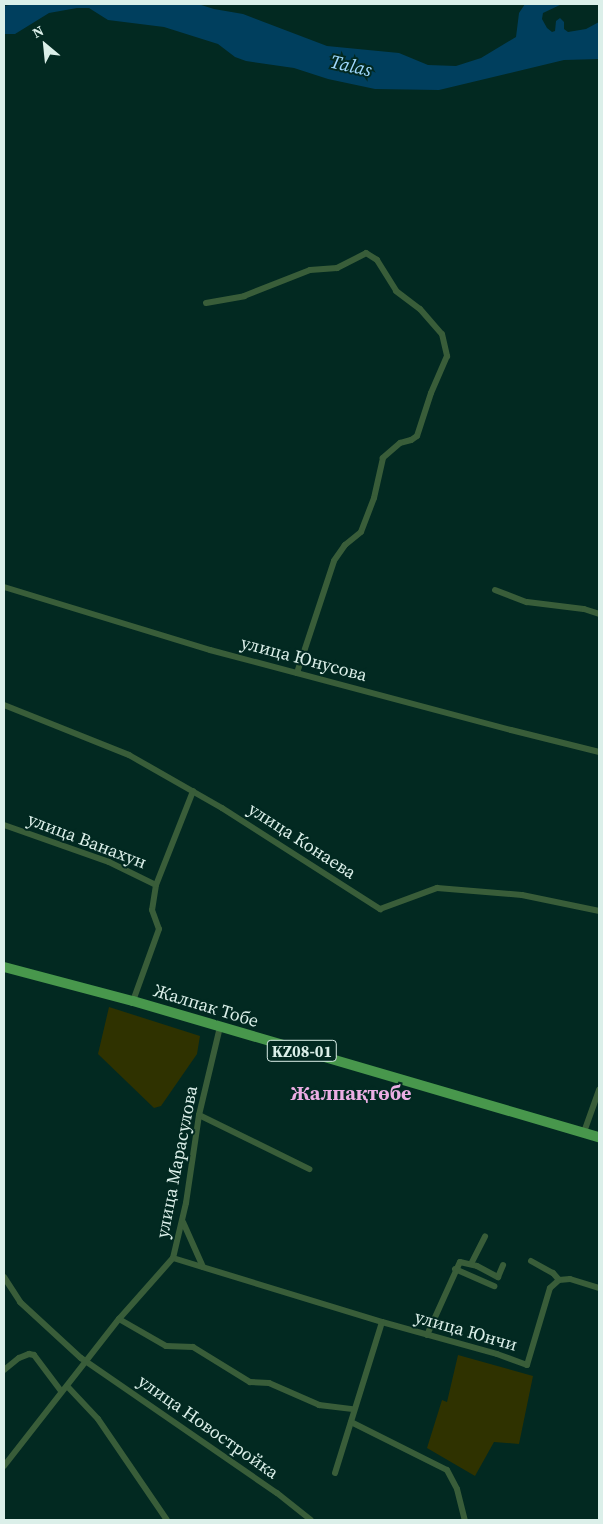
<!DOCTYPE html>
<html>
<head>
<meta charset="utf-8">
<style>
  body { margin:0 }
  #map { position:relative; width:603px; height:1524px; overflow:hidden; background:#022921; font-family:"Source Serif 4",serif }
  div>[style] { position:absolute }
  .green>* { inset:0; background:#2f3200 }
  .water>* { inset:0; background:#003f5e }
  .street>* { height:6px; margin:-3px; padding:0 3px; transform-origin:3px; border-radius:3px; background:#395d39 }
  .primary>* { height:10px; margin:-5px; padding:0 5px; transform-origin:5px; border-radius:5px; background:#48974c }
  span { translate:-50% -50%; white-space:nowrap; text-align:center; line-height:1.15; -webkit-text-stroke:4px #022921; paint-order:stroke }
  .shield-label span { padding:1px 4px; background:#022921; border:1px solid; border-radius:4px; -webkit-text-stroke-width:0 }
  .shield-label { font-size:16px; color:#dbefe9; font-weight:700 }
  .street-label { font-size:18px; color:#dbefe9 }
  .water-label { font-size:19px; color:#a1d9fe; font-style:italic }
  .quarter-label { font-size:20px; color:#ebaee4; font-weight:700 }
  .frame { position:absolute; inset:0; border:5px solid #dbefe9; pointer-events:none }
  .north { position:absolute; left:20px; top:20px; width:50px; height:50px; -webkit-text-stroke:4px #022921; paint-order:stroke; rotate:332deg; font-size:14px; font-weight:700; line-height:20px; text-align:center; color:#dbefe9 }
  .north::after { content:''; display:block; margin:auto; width:18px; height:22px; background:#dbefe9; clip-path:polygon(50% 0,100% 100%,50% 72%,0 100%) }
</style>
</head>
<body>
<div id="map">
  <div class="green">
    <div style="clip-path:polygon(109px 1007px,200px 1036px,197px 1054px,161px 1106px,154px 1108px,98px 1054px)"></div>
    <div style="clip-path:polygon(458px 1355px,533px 1376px,519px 1444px,494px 1442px,475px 1476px,427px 1448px,442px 1400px,447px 1402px)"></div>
  </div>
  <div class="water">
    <div style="clip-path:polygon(15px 4px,198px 4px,214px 9px,243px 14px,327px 46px,399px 53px,428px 65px,456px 66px,481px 58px,516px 37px,519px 13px,525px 4px,562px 4px,543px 13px,542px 19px,547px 28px,552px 32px,555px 31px,556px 21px,560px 18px,564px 22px,564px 29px,568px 32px,586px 29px,599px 22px,599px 59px,564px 60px,439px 90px,375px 89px,328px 79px,294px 68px,246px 61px,235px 57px,218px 44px,164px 27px,108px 20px,89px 8px,77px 8px,49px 13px,15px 34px,4px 34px,4px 6px)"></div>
  </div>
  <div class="street">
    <div style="left:206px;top:303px;width:39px;rotate:-10deg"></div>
    <div style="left:244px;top:296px;width:71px;rotate:-21.5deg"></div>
    <div style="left:310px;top:270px;width:27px;rotate:-4deg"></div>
    <div style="left:337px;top:268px;width:33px;rotate:-27deg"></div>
    <div style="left:366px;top:253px;width:13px;rotate:32deg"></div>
    <div style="left:377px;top:260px;width:36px;rotate:58deg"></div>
    <div style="left:396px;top:291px;width:30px;rotate:37deg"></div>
    <div style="left:420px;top:309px;width:33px;rotate:49deg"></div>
    <div style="left:442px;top:334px;width:23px;rotate:77deg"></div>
    <div style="left:447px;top:356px;width:40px;rotate:113.4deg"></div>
    <div style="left:431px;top:393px;width:45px;rotate:108deg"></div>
    <div style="left:417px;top:436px;width:7px;rotate:146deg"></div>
    <div style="left:411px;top:440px;width:11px;rotate:165deg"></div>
    <div style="left:400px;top:443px;width:23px;rotate:139deg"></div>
    <div style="left:383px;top:458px;width:41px;rotate:102.7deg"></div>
    <div style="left:374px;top:498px;width:36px;rotate:111deg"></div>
    <div style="left:361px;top:532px;width:21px;rotate:141deg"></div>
    <div style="left:345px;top:545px;width:19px;rotate:125deg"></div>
    <div style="left:334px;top:561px;width:118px;rotate:108.3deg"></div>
    <div style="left:4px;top:587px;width:215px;rotate:17deg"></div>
    <div style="left:210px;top:650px;width:311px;rotate:14.9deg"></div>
    <div style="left:511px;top:730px;width:91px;rotate:14deg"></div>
    <div style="left:495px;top:590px;width:34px;rotate:21deg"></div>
    <div style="left:527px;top:602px;width:57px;rotate:7deg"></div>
    <div style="left:584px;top:609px;width:16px;rotate:18deg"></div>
    <div style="left:4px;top:705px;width:135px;rotate:21.8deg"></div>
    <div style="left:129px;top:755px;width:107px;rotate:29.7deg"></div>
    <div style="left:222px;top:808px;width:188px;rotate:32.6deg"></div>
    <div style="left:380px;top:909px;width:61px;rotate:-20.2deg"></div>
    <div style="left:437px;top:888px;width:85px;rotate:4.7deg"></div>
    <div style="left:522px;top:895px;width:79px;rotate:11.7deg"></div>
    <div style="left:4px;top:825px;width:111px;rotate:19.4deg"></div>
    <div style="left:109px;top:862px;width:52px;rotate:26.1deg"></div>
    <div style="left:156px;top:885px;width:25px;rotate:99deg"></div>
    <div style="left:152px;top:910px;width:20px;rotate:70deg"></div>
    <div style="left:159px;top:929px;width:77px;rotate:109.9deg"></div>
    <div style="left:156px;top:885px;width:101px;rotate:-68.5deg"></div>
    <div style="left:199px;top:1115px;width:123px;rotate:26.1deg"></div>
    <div style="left:584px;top:1132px;width:45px;rotate:-70.3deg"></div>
    <div style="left:183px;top:1222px;width:49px;rotate:66deg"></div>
    <div style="left:173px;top:1258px;width:219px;rotate:17deg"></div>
    <div style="left:382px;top:1322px;width:119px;rotate:15.5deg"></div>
    <div style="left:497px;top:1354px;width:32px;rotate:20deg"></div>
    <div style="left:527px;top:1365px;width:80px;rotate:-73.4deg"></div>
    <div style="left:550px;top:1288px;width:12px;rotate:-42deg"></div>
    <div style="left:559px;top:1280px;width:11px;rotate:-5deg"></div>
    <div style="left:570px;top:1279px;width:30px;rotate:17deg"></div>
    <div style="left:531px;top:1261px;width:25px;rotate:29deg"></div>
    <div style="left:553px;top:1273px;width:9px;rotate:49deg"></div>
    <div style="left:471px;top:1264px;width:31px;rotate:-63deg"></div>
    <div style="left:455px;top:1269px;width:43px;rotate:23.6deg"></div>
    <div style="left:4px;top:1277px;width:30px;rotate:57deg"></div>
    <div style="left:20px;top:1302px;width:83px;rotate:42.6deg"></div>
    <div style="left:81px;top:1358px;width:238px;rotate:34.6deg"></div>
    <div style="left:277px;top:1493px;width:43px;rotate:38.5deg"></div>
    <div style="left:119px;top:1319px;width:54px;rotate:29.9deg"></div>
    <div style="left:166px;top:1346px;width:27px;rotate:2deg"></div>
    <div style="left:193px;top:1347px;width:67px;rotate:31.6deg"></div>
    <div style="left:250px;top:1382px;width:19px;rotate:3deg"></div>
    <div style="left:269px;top:1383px;width:55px;rotate:23.7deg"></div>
    <div style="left:319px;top:1405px;width:34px;rotate:7deg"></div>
    <div style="left:427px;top:1335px;width:80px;rotate:-65.7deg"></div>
    <div style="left:460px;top:1262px;width:17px;rotate:13deg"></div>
    <div style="left:477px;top:1266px;width:24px;rotate:28deg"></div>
    <div style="left:498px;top:1277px;width:13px;rotate:-67deg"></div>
    <div style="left:4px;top:1370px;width:19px;rotate:-39deg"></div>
    <div style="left:19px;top:1358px;width:11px;rotate:-22deg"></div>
    <div style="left:29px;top:1354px;width:5px;rotate:11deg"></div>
    <div style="left:34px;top:1355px;width:45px;rotate:53.1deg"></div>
    <div style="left:67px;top:1386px;width:45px;rotate:46.8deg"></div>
    <div style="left:98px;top:1419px;width:122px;rotate:55.7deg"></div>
    <div style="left:351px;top:1422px;width:107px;rotate:26.6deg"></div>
    <div style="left:447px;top:1470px;width:21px;rotate:62deg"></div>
    <div style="left:457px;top:1489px;width:32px;rotate:76deg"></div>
    <div style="left:4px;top:1466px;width:187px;rotate:-52deg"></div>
    <div style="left:119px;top:1319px;width:81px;rotate:-48.5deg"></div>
    <div style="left:173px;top:1258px;width:57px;rotate:-76.7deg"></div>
    <div style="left:186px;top:1203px;width:89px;rotate:-81.6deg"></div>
    <div style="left:199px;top:1115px;width:90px;rotate:-76.6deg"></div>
    <div style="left:335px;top:1473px;width:158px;rotate:-72.7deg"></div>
  </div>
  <div class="primary">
    <div style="left:4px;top:967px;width:133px;rotate:14.8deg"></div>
    <div style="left:133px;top:1001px;width:485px;rotate:16.3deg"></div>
  </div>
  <div class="shield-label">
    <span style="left:302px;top:1051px">KZ08-01</span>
  </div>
  <div class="street-label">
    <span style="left:304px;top:659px;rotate:15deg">улица Юнусова</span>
    <span style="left:87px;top:841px;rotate:21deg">улица Ванахун</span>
    <span style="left:302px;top:841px;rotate:33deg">улица Конаева</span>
    <span style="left:206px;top:1006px;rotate:17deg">Жалпак Тобе</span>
    <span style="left:177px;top:1162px;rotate:-79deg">улица Марасулова</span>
    <span style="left:466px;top:1331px;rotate:16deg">улица Юнчи</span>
    <span style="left:208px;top:1427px;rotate:35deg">улица Новостройка</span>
  </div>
  <div class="water-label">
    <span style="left:351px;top:66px;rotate:13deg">Talas</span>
  </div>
  <div class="quarter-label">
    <span style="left:351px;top:1093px">Жалпақтөбе</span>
  </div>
  <div class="frame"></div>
  <div class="north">N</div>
</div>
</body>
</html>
